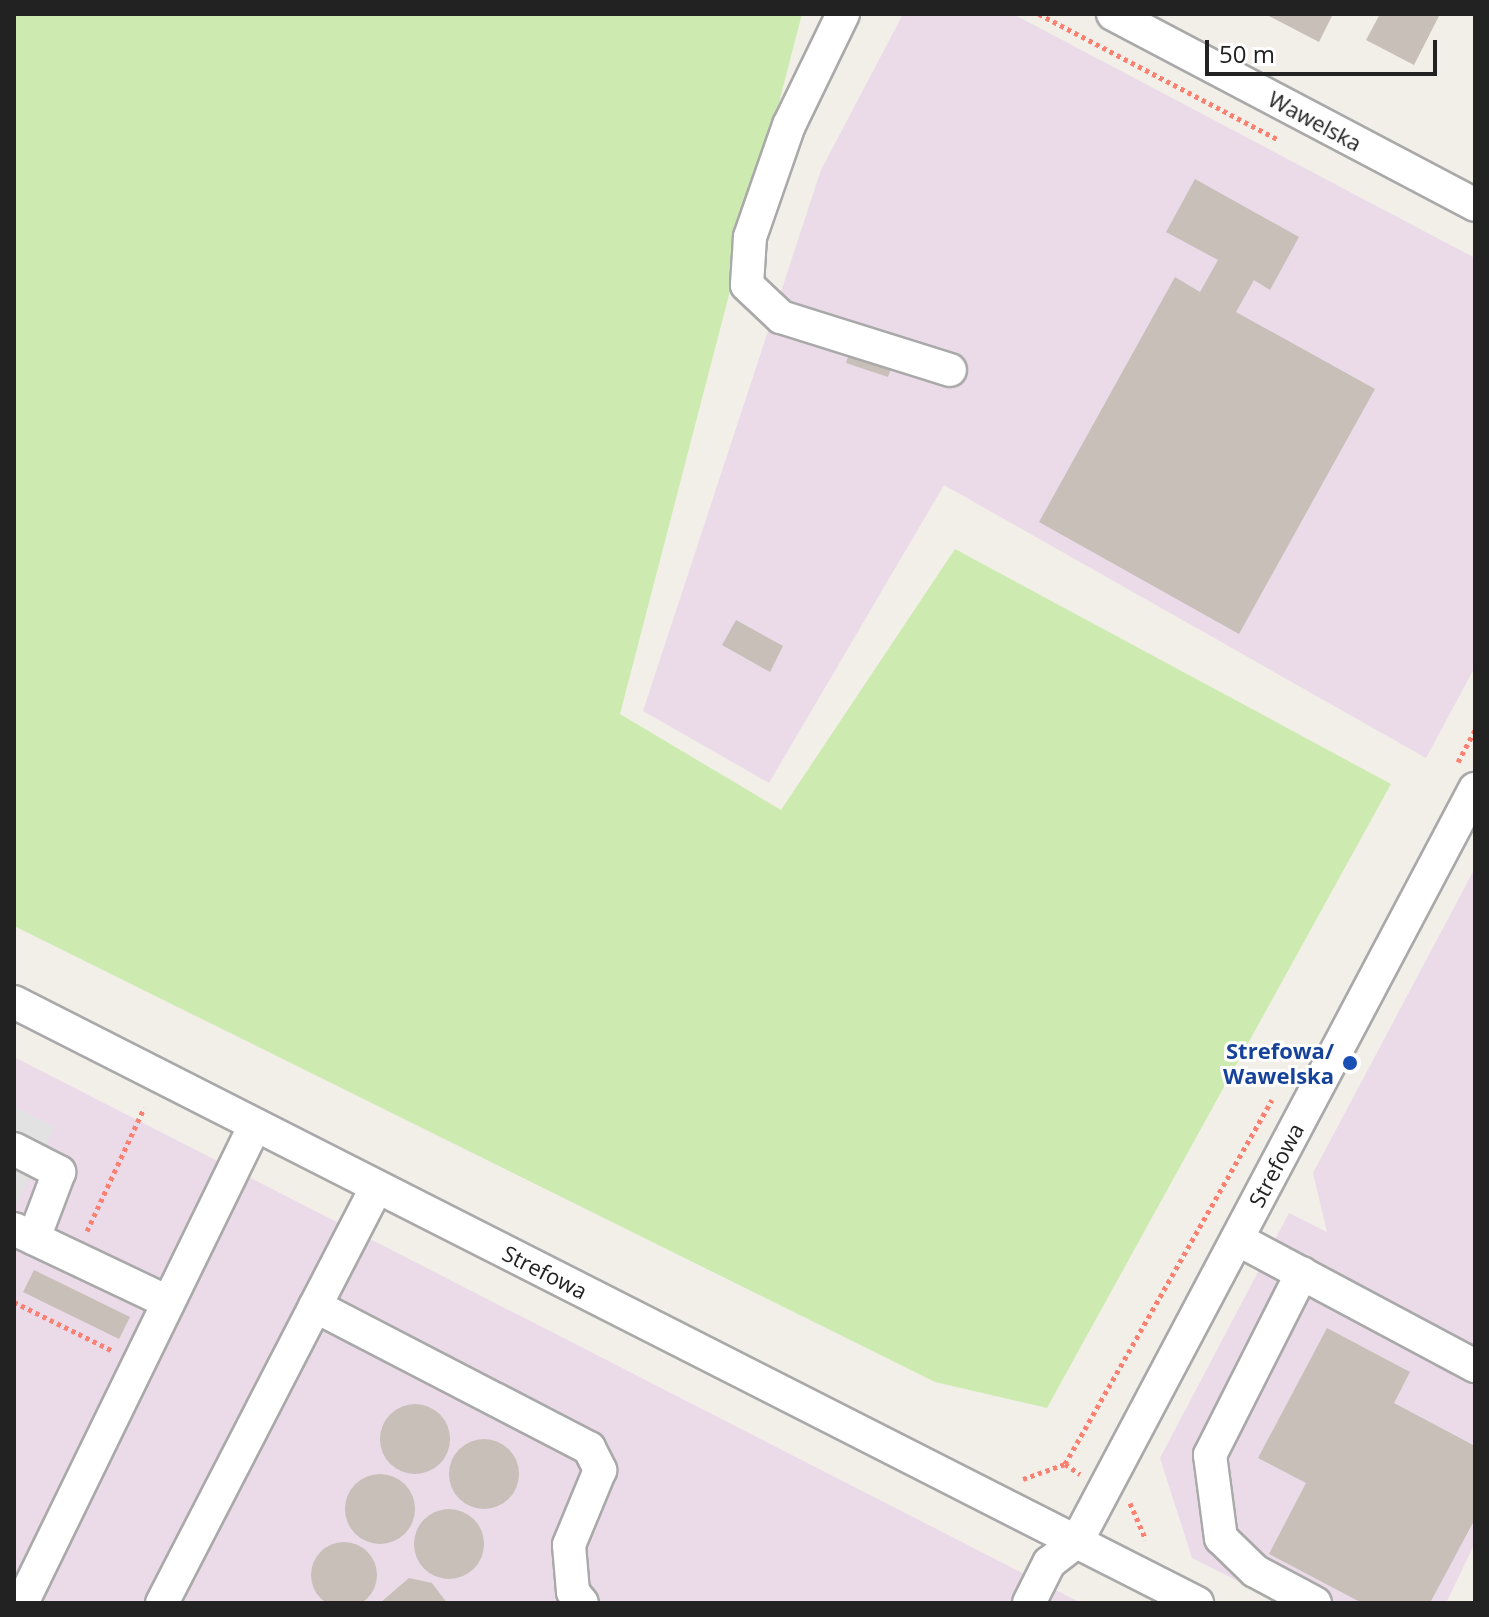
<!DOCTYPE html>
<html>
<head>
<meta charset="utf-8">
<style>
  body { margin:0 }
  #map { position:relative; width:1489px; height:1617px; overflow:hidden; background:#f2efe9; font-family:"Open Sans",sans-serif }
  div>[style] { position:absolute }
  .industrial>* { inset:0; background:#ebdbe8 }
  .grass>* { inset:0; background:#cdebb0 }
  .parking>* { inset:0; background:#e2e2e2 }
  .building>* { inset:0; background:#c7bfb8 }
  .round { border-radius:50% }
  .path>* { height:5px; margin-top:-2.5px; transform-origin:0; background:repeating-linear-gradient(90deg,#fa8072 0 4px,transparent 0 8px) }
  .roads { filter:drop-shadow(2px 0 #a9a9a9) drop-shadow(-2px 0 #a9a9a9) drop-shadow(0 2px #a9a9a9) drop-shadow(0 -2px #a9a9a9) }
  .minor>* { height:32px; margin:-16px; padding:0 16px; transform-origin:16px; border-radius:16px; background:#fff }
  .dots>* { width:22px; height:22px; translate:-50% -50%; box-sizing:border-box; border:4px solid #fff; border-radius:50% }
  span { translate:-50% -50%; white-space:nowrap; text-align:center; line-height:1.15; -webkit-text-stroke:6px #fff; paint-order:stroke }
  .street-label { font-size:22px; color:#222 }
  .transit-label { font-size:22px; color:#164399; font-weight:700 }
  .right { translate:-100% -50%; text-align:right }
  .frame { position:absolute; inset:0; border:16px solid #222; pointer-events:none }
  .scale { position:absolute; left:1205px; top:40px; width:232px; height:36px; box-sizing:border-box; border:4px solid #222; border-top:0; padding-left:10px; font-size:24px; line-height:28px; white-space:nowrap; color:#222; -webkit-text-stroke:6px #fff; paint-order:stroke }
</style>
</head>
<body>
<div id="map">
  <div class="industrial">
    <div style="clip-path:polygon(903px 14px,1013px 14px,1475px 258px,1475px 667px,1426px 758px,944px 485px,769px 783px,643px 711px,821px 170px)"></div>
    <div style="clip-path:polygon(1475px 868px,1475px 1543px,1446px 1603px,1281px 1603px,1192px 1558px,1160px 1458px,1289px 1213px,1327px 1232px,1313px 1173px)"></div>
    <div style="clip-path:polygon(14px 1057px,331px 1219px,1081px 1603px,14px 1603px)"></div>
  </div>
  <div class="grass">
    <div style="clip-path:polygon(14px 14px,802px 14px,620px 714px,781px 810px,955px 549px,1391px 784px,1047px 1408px,935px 1382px,14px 926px)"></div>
  </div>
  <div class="parking">
    <div style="clip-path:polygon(14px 1107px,54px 1127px,14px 1210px)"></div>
  </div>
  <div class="building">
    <div style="clip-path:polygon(1265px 14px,1333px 14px,1319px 42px)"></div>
    <div style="clip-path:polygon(1380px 14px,1440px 14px,1414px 65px,1366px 40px)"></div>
    <div style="clip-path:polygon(1195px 179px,1299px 237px,1270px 290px,1254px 280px,1236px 312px,1375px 389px,1239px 634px,1039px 522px,1175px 277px,1200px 292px,1218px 260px,1166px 232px)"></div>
    <div style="clip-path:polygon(850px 351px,892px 365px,888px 377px,846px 363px)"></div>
    <div style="clip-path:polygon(736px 620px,783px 646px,770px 672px,722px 645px)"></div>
    <div style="clip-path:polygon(34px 1270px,130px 1317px,119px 1339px,23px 1292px)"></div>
    <div style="clip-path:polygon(1327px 1328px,1410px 1372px,1394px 1403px,1475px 1446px,1475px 1519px,1430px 1603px,1362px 1603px,1269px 1554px,1306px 1483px,1258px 1458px)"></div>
    <div class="round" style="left:380px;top:1404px;width:70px;height:70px"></div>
    <div class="round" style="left:449px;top:1439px;width:70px;height:70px"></div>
    <div class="round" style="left:345px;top:1474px;width:70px;height:70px"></div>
    <div class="round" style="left:414px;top:1509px;width:70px;height:70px"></div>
    <div class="round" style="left:311px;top:1542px;width:66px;height:66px"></div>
    <div style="clip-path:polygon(409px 1578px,432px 1583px,447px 1603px,380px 1603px)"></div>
  </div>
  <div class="path">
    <div style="left:1039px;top:14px;width:269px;rotate:27.7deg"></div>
    <div style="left:1458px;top:762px;width:36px;rotate:-62deg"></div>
    <div style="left:87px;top:1231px;width:136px;rotate:-65.1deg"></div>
    <div style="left:14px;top:1302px;width:110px;rotate:26.3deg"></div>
    <div style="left:1065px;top:1464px;width:419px;rotate:-60.4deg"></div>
    <div style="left:1023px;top:1479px;width:45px;rotate:-19.7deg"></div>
    <div style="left:1065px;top:1464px;width:18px;rotate:34deg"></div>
    <div style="left:1130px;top:1503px;width:40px;rotate:66.6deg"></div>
  </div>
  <div class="roads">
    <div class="minor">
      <div style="left:843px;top:14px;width:123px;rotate:115.9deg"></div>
      <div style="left:789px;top:125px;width:119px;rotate:109.2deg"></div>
      <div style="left:750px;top:237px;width:48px;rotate:93.6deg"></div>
      <div style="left:747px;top:285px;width:47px;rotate:43.3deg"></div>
      <div style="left:781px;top:317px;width:177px;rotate:17.4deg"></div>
      <div style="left:1113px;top:14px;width:409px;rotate:27.8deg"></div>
      <div style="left:14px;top:1002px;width:1327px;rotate:26.93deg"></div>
      <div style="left:14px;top:1149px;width:51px;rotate:27.1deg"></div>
      <div style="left:59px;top:1172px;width:71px;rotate:110.7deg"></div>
      <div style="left:14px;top:1229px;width:170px;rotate:25.4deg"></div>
      <div style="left:1237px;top:1239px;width:270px;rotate:28.1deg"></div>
      <div style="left:1302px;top:1273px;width:204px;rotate:116.8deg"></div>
      <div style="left:1210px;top:1455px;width:84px;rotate:82.5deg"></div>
      <div style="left:1221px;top:1538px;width:47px;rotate:44.1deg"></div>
      <div style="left:1255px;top:1571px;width:68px;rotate:28.1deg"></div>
      <div style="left:315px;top:1306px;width:309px;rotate:27.4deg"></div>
      <div style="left:589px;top:1448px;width:25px;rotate:63deg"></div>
      <div style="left:600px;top:1470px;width:81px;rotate:112.5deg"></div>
      <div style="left:569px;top:1545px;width:47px;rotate:85.1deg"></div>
      <div style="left:573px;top:1592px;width:14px;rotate:51deg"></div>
      <div style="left:22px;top:1603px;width:532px;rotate:-64.01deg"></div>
      <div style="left:162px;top:1603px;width:468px;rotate:-62.7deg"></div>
      <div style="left:1029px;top:1603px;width:45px;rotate:-63.4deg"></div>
      <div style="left:1049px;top:1563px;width:36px;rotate:-38deg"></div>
      <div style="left:1077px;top:1541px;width:851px;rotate:-62.11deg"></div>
    </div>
  </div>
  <div class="dots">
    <div style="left:1350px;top:1063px;background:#1a4fb4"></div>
  </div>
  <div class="street-label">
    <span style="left:1315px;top:121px;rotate:28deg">Wawelska</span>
    <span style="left:1276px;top:1165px;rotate:-62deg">Strefowa</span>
    <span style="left:545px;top:1272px;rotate:27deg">Strefowa</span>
  </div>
  <div class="transit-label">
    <span class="right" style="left:1334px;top:1063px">Strefowa/<br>Wawelska</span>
  </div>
  <div class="frame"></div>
  <div class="scale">50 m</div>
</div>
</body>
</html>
